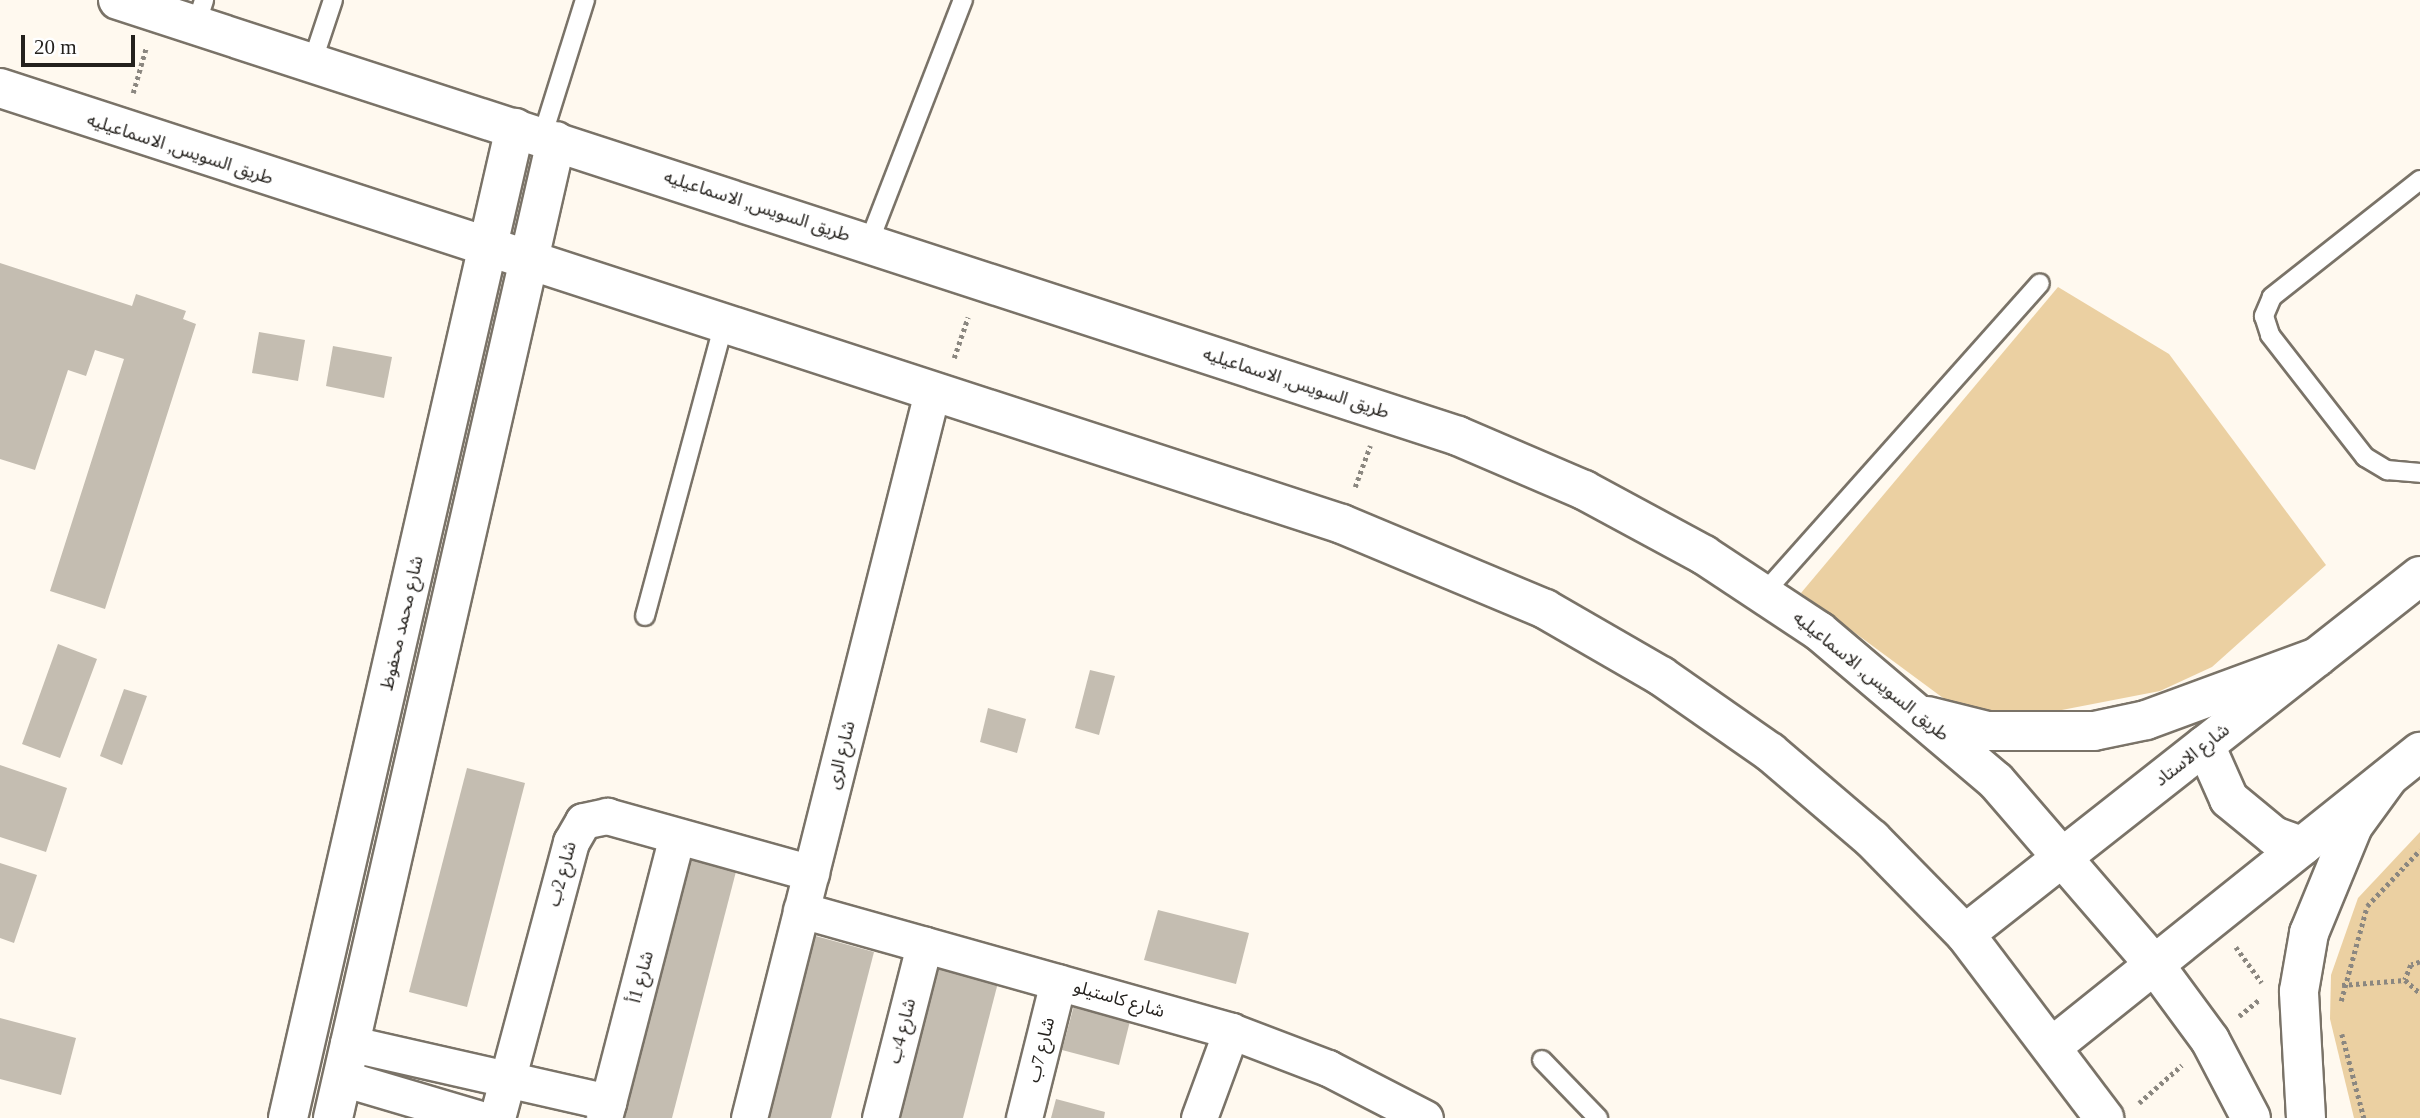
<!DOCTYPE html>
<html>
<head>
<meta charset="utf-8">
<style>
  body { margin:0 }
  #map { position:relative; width:2420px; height:1118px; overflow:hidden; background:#fff9ef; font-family:"Times New Roman","Noto Sans Arabic",serif }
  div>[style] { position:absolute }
  .green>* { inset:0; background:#ebd0a2 }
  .building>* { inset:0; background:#c4bdb1 }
  .path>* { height:4.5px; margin-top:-2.25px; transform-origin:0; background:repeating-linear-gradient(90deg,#8b8780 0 3.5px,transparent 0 7px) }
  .roads { filter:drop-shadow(2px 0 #7a7368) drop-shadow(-2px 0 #7a7368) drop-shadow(0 2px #7a7368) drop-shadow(0 -2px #7a7368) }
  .lane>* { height:18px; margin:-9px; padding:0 9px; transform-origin:9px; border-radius:9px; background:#fff }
  .street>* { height:35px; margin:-17.5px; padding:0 17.5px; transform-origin:17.5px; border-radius:17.5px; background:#fff }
  .secondary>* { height:38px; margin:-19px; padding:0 19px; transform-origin:19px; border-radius:19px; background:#fff }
  .primary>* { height:38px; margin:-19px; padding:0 19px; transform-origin:19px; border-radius:19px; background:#fff }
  span { translate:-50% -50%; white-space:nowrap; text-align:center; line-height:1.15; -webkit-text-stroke:5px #fff; paint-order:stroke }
  .street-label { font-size:18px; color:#24211d }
  .scale { position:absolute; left:21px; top:35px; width:114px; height:32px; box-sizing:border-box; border:4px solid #24211d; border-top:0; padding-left:9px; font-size:21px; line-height:24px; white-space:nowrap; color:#24211d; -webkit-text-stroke:5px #fff; paint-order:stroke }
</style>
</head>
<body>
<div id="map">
  <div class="green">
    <div style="clip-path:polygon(2058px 287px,2169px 354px,2326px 565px,2212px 667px,2160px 691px,2010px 720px,1962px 712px,1801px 593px)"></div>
    <div style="clip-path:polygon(2420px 832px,2420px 1118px,2354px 1118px,2330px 1019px,2331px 975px,2358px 898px)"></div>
  </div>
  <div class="building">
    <div style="clip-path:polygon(0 263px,132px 306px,136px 294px,186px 311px,183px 319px,196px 324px,105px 609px,50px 591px,124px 359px,95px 350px,86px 376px,68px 370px,35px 470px,0 459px)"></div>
    <div style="clip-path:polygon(259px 332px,305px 340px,298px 381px,252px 373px)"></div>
    <div style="clip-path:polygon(333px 346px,392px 357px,384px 398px,326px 386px)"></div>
    <div style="clip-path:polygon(58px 644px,97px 659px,60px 758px,22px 744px)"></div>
    <div style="clip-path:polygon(1090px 670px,1115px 676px,1099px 735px,1075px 728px)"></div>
    <div style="clip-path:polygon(124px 689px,147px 696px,122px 765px,100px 756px)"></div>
    <div style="clip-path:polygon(988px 708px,1026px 719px,1017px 753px,980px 742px)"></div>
    <div style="clip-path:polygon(0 765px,67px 788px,46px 852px,0 837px)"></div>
    <div style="clip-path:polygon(467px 768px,525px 783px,467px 1007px,409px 992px)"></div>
    <div style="clip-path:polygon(680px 845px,739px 860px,672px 1118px,609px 1118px)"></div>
    <div style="clip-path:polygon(0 863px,37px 875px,14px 943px,0 938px)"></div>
    <div style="clip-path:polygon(1158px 910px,1249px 933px,1236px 984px,1144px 960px)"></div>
    <div style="clip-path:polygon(812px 935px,874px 952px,831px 1118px,764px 1118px)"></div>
    <div style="clip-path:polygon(940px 954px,1001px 971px,963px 1118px,897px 1118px)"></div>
    <div style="clip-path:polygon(1076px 998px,1132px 1013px,1119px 1065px,1062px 1050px)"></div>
    <div style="clip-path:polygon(0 1018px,76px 1038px,61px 1095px,0 1079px)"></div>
    <div style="clip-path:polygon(1056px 1099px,1105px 1112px,1104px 1118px,1051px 1118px)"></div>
  </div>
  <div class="path">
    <div style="left:133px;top:93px;width:47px;rotate:-73.9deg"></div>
    <div style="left:954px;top:358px;width:43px;rotate:-71.1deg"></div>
    <div style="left:1355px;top:487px;width:44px;rotate:-69.9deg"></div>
    <div style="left:2236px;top:947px;width:44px;rotate:54.2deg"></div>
    <div style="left:2420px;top:962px;width:9px;rotate:162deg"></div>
    <div style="left:2411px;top:965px;width:16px;rotate:112deg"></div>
    <div style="left:2405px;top:980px;width:20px;rotate:41deg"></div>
    <div style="left:2342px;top:985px;width:63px;rotate:-4.5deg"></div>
    <div style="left:2341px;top:1001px;width:98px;rotate:-74.7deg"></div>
    <div style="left:2367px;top:906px;width:77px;rotate:-46.6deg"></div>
    <div style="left:2239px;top:1016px;width:27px;rotate:-39deg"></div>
    <div style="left:2342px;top:1034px;width:87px;rotate:75.3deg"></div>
    <div style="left:2139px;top:1103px;width:57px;rotate:-41.5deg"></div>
  </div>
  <div class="roads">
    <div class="lane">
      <div style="left:196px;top:25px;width:26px;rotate:-72deg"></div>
      <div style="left:312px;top:63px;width:66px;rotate:-71.6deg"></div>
      <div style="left:542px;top:137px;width:144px;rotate:-72.6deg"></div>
      <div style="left:2420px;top:180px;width:189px;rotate:141.7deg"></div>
      <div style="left:2272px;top:297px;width:21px;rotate:113deg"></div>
      <div style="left:2264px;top:316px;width:20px;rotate:72deg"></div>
      <div style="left:2270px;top:335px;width:155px;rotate:52.1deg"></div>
      <div style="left:2365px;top:457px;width:26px;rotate:31deg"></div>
      <div style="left:2387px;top:470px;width:33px;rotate:5deg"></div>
      <div style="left:869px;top:242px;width:260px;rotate:-68.8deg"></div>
      <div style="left:1763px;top:594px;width:416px;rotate:-48.3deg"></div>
      <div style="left:645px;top:616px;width:302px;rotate:-74.9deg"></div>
      <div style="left:1542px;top:1060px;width:81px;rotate:46deg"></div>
    </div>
    <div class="street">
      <div style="left:801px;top:910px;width:447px;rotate:15.7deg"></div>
      <div style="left:1231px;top:1031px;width:104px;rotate:20.9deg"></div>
      <div style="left:1328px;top:1068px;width:109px;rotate:27.3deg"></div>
      <div style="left:348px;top:1043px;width:267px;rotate:12.8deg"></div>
      <div style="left:342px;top:1078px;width:141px;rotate:16.5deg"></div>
      <div style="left:497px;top:1118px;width:286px;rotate:-75deg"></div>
      <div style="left:571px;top:842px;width:24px;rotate:-60deg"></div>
      <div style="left:583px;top:821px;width:25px;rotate:-12deg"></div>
      <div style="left:607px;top:816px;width:212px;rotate:15.6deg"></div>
      <div style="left:604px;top:1118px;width:291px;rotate:-75.5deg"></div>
      <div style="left:749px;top:1118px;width:749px;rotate:-75.85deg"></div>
      <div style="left:880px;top:1118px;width:179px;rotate:-75.7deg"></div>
      <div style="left:1024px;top:1118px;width:140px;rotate:-76deg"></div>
      <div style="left:1199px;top:1118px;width:93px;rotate:-69.8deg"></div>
    </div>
    <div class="secondary">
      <div style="left:2205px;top:745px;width:59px;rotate:66deg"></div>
      <div style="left:2229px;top:799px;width:58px;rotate:39.4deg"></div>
      <div style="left:2274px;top:836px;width:30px;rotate:20deg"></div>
      <div style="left:1965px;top:934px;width:579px;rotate:-38.2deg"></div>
      <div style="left:2054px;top:1045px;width:469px;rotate:-38.7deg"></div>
      <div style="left:288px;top:1118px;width:1016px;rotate:-77.09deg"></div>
      <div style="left:333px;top:1118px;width:1002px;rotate:-77.14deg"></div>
    </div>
    <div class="primary">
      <div style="left:118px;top:0;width:1409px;rotate:18.02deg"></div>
      <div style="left:1458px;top:436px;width:137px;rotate:23.2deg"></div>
      <div style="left:1584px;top:490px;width:136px;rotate:28.4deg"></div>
      <div style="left:1704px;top:555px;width:138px;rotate:33.5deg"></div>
      <div style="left:1819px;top:631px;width:232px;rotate:40.3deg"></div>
      <div style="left:1996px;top:781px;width:242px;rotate:49.2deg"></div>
      <div style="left:2154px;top:964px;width:94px;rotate:53.6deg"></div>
      <div style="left:2210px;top:1040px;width:88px;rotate:62.3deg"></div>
      <div style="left:0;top:88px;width:1411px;rotate:18deg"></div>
      <div style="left:1342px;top:524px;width:220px;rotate:22.7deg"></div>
      <div style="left:1545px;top:609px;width:134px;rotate:30deg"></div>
      <div style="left:1661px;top:676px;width:133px;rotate:34.9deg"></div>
      <div style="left:1770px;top:752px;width:134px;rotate:40.5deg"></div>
      <div style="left:1872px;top:839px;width:133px;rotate:45.6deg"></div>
      <div style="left:1965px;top:934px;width:231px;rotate:52.9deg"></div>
      <div style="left:1927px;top:716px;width:62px;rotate:14deg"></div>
      <div style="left:1987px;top:731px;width:107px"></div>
      <div style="left:2094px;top:731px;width:53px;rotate:-11.9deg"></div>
      <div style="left:2146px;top:720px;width:182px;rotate:-20.2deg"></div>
      <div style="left:2306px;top:1118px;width:127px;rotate:-93.2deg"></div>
      <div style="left:2299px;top:991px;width:59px;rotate:-80.2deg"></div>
      <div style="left:2309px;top:933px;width:116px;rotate:-67.6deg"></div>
      <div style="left:2353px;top:826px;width:59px;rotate:-53.9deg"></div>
    </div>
  </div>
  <div class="street-label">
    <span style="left:180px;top:149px;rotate:18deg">طريق السويس, الاسماعيليه</span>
    <span style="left:757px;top:206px;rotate:18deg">طريق السويس, الاسماعيليه</span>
    <span style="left:1296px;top:383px;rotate:18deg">طريق السويس, الاسماعيليه</span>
    <span style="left:402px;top:623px;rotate:-77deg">شارع محمد محفوظ</span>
    <span style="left:1871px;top:676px;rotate:39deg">طريق السويس, الاسماعيليه</span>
    <span style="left:841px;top:755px;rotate:-76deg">شارع الرى</span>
    <span style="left:2192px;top:755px;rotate:-38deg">شارع الاستاد</span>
    <span style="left:562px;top:874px;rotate:-75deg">شارع 2ب</span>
    <span style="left:641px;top:977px;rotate:-75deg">شارع 1أ</span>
    <span style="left:1119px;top:999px;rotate:16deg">شارع كاستيلو</span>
    <span style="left:902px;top:1031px;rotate:-76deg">شارع 4ب</span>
    <span style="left:1041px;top:1050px;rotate:-76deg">شارع 7ب</span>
  </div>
  <div class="scale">20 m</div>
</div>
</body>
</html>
